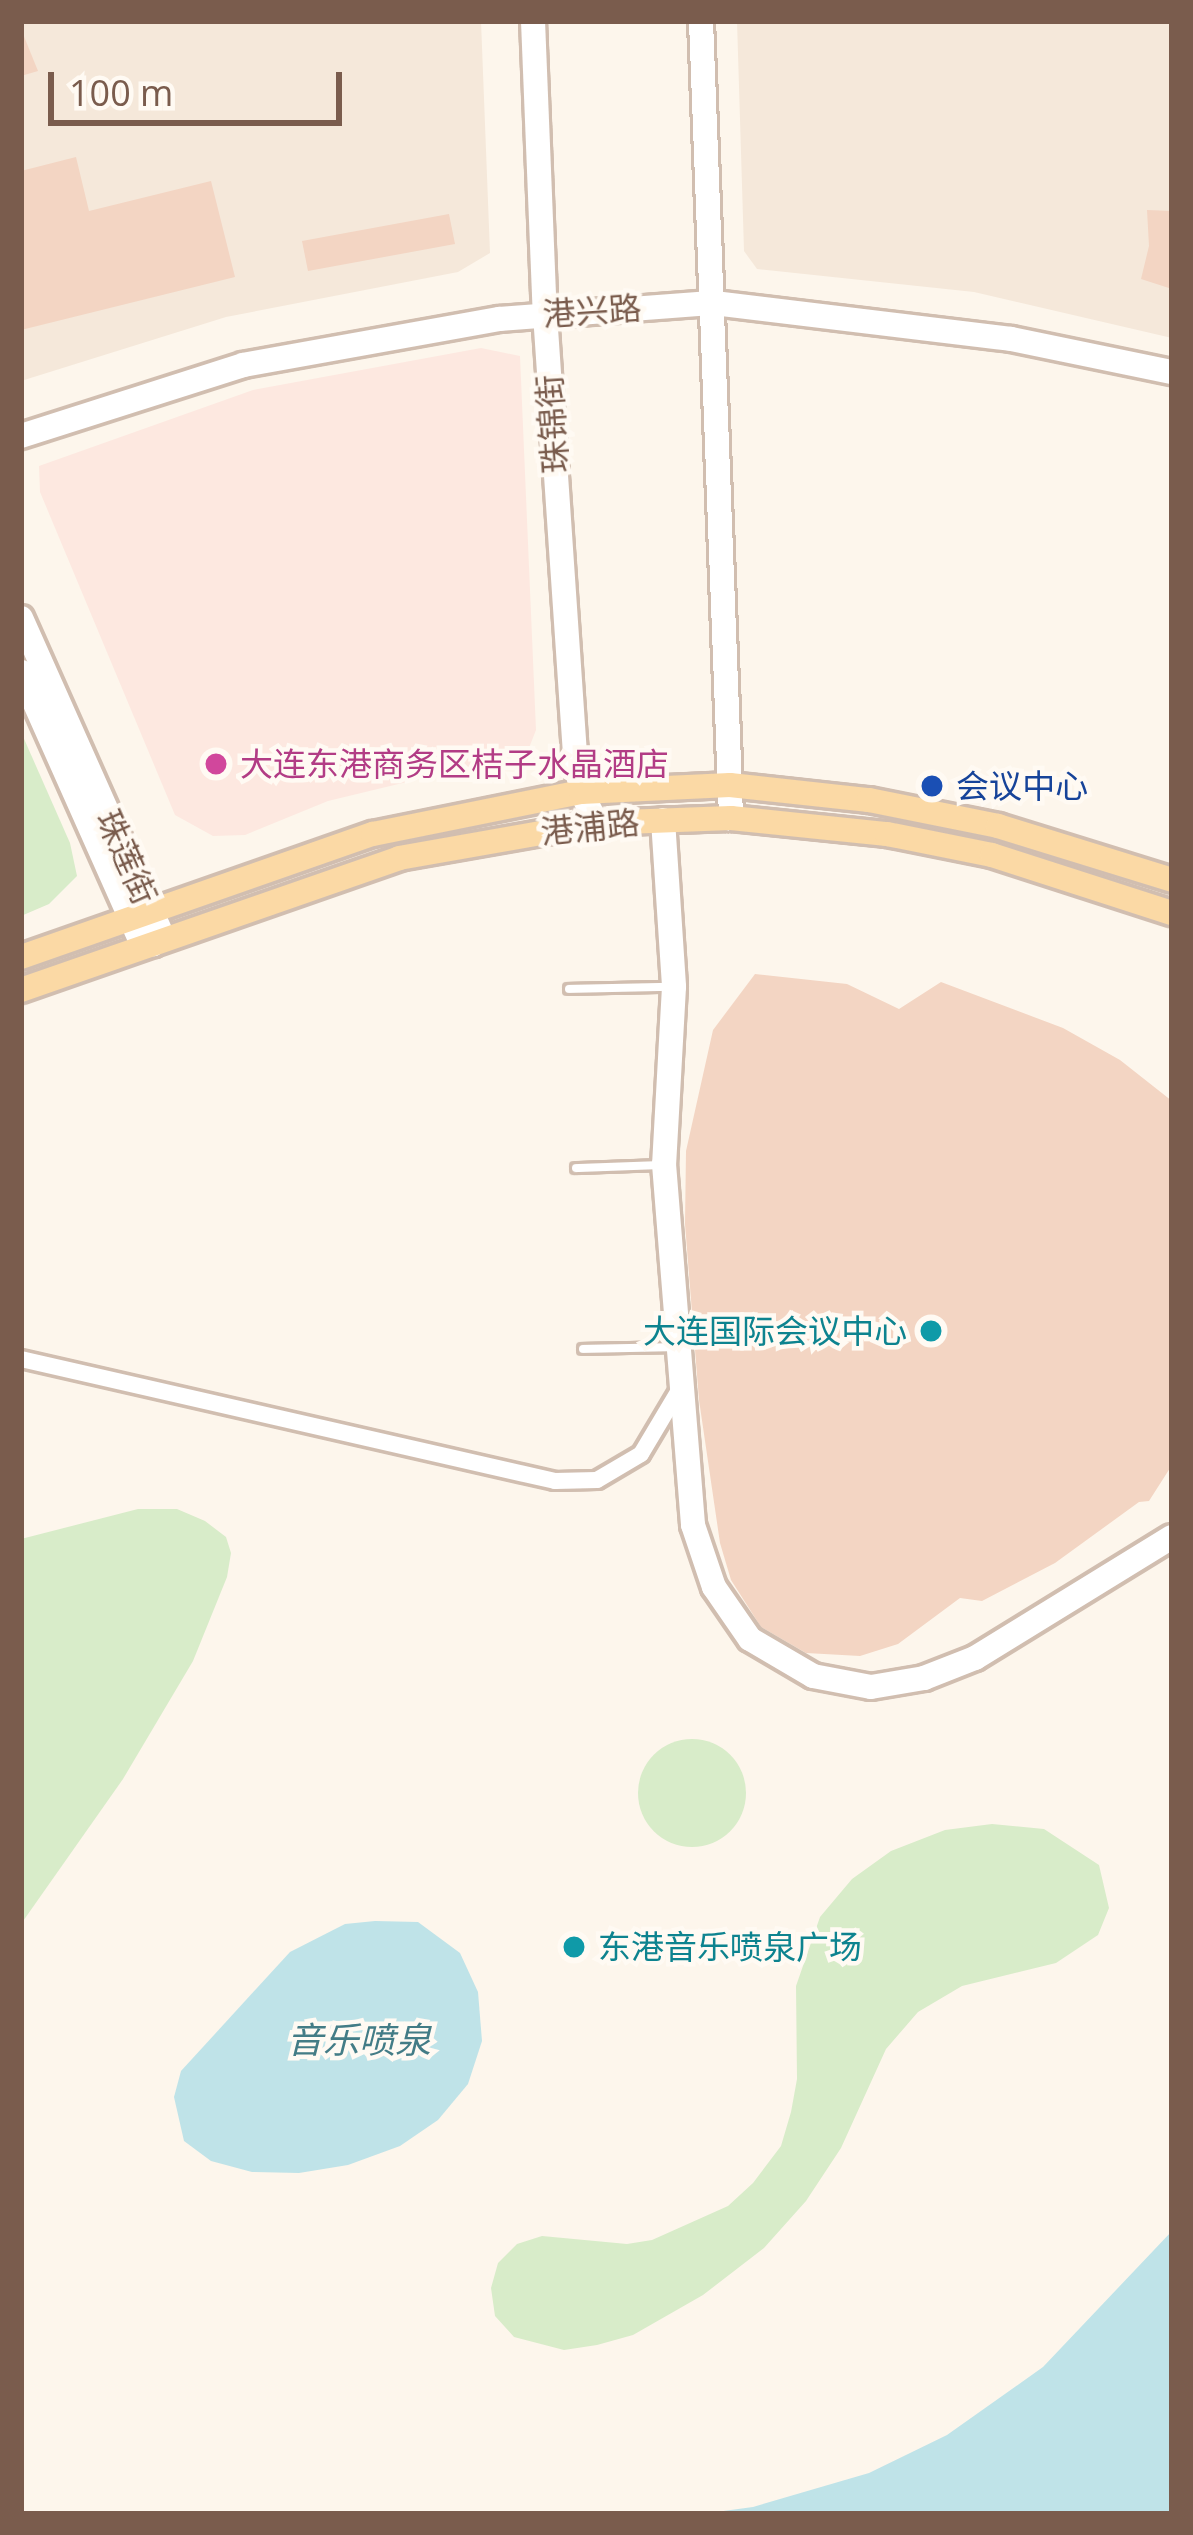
<!DOCTYPE html>
<html>
<head>
<meta charset="utf-8">
<style>
  body { margin:0 }
  #map { position:relative; width:1193px; height:2535px; overflow:hidden; background:#fdf6ec; font-family:"Open Sans","Noto Sans SC",sans-serif }
  div>[style] { position:absolute }
  .residential>* { inset:0; background:#f5e8da }
  .commercial>* { inset:0; background:#fde8e0 }
  .green>* { inset:0; background:#d8ecc9 }
  .round { border-radius:50% }
  .water>* { inset:0; background:#bfe3e8 }
  .building>* { inset:0; background:#f3d5c3 }
  .roads { filter:drop-shadow(3px 0 #d1beb0) drop-shadow(-3px 0 #d1beb0) drop-shadow(0 3px #d1beb0) drop-shadow(0 -3px #d1beb0) }
  .service>* { height:8px; margin:-4px; padding:0 4px; transform-origin:4px; border-radius:4px; background:#fff }
  .minor>* { height:16px; margin:-8px; padding:0 8px; transform-origin:8px; border-radius:8px; background:#fff }
  .secondary>* { height:24px; margin:-12px; padding:0 12px; transform-origin:12px; border-radius:12px; background:#fff }
  .primary>* { height:24px; margin:-12px; padding:0 12px; transform-origin:12px; border-radius:12px; background:#fbd9a5 }
  .dots>* { width:33px; height:33px; translate:-50% -50%; box-sizing:border-box; border:6px solid #fffaf3; border-radius:50% }
  span { translate:-50% -50%; white-space:nowrap; text-align:center; line-height:1.15; -webkit-text-stroke:9px #fffaf3; paint-order:stroke }
  .street-label { font-size:33px; color:#7a5c4d }
  .hotel-label { font-size:33px; color:#b23c85 }
  .left { translate:0 -50%; text-align:left }
  .transit-label { font-size:33px; color:#164399 }
  .culture-label { font-size:33px; color:#0d838f }
  .right { translate:-100% -50%; text-align:right }
  .water-label { font-size:36px; color:#437c86; font-style:italic }
  .frame { position:absolute; inset:0; border:24px solid #7a5c4d; pointer-events:none }
  .scale { position:absolute; left:48px; top:72px; width:294px; height:54px; box-sizing:border-box; border:6px solid #7a5c4d; border-top:0; padding-left:15px; font-size:36px; line-height:42px; white-space:nowrap; color:#7a5c4d; -webkit-text-stroke:9px #fffaf3; paint-order:stroke }
</style>
</head>
<body>
<div id="map">
  <div class="residential">
    <div style="clip-path:polygon(21px 21px,481px 21px,490px 253px,458px 272px,226px 317px,21px 381px)"></div>
    <div style="clip-path:polygon(737px 21px,1172px 21px,1172px 338px,974px 292px,757px 269px,744px 251px)"></div>
  </div>
  <div class="commercial">
    <div style="clip-path:polygon(481px 348px,520px 356px,536px 730px,527px 753px,328px 801px,245px 835px,213px 836px,175px 815px,40px 492px,39px 466px,253px 390px)"></div>
  </div>
  <div class="green">
    <div style="clip-path:polygon(21px 732px,70px 843px,77px 876px,49px 904px,21px 916px)"></div>
    <div style="clip-path:polygon(138px 1509px,177px 1509px,205px 1521px,226px 1537px,231px 1553px,227px 1577px,193px 1661px,123px 1779px,21px 1924px,21px 1539px)"></div>
    <div class="round" style="left:638px;top:1739px;width:108px;height:108px"></div>
    <div style="clip-path:polygon(992px 1824px,1044px 1829px,1099px 1865px,1109px 1908px,1098px 1935px,1056px 1963px,962px 1986px,918px 2012px,886px 2049px,841px 2148px,806px 2201px,764px 2248px,703px 2295px,633px 2335px,597px 2345px,564px 2350px,514px 2337px,495px 2316px,491px 2288px,498px 2263px,517px 2244px,542px 2236px,627px 2244px,652px 2240px,728px 2206px,753px 2183px,781px 2146px,791px 2112px,797px 2079px,796px 1986px,820px 1917px,852px 1879px,891px 1851px,945px 1830px)"></div>
  </div>
  <div class="water">
    <div style="clip-path:polygon(375px 1921px,418px 1922px,460px 1953px,478px 1992px,482px 2041px,468px 2084px,438px 2120px,400px 2146px,348px 2165px,299px 2173px,252px 2172px,211px 2161px,184px 2141px,174px 2097px,181px 2071px,290px 1952px,345px 1924px)"></div>
    <div style="clip-path:polygon(1172px 2231px,1172px 2514px,701px 2514px,753px 2507px,869px 2473px,947px 2435px,1043px 2367px)"></div>
  </div>
  <div class="building">
    <div style="clip-path:polygon(21px 29px,38px 71px,21px 76px)"></div>
    <div style="clip-path:polygon(76px 157px,89px 211px,211px 181px,235px 277px,21px 330px,21px 171px)"></div>
    <div style="clip-path:polygon(1147px 210px,1172px 211px,1172px 289px,1141px 279px,1149px 246px)"></div>
    <div style="clip-path:polygon(449px 214px,455px 244px,308px 271px,302px 241px)"></div>
    <div style="clip-path:polygon(755px 974px,847px 984px,899px 1009px,941px 982px,1063px 1028px,1120px 1060px,1172px 1101px,1172px 1465px,1149px 1501px,1139px 1502px,1055px 1563px,982px 1601px,960px 1598px,898px 1644px,860px 1656px,806px 1653px,761px 1627px,731px 1580px,720px 1543px,699px 1400px,685px 1224px,686px 1151px,713px 1030px)"></div>
  </div>
  <div class="roads">
    <div class="service">
      <div style="left:569px;top:989px;width:98px;rotate:-1.2deg"></div>
      <div style="left:576px;top:1168px;width:81px;rotate:-2.1deg"></div>
      <div style="left:583px;top:1349px;width:93px;rotate:-1.2deg"></div>
    </div>
    <div class="minor">
      <div style="left:21px;top:1359px;width:548px;rotate:12.87deg"></div>
      <div style="left:555px;top:1481px;width:42px;rotate:-1.4deg"></div>
      <div style="left:597px;top:1480px;width:51px;rotate:-30.6deg"></div>
      <div style="left:641px;top:1454px;width:78px;rotate:-59.2deg"></div>
    </div>
    <div class="secondary">
      <div style="left:533px;top:21px;width:293px;rotate:87.7deg"></div>
      <div style="left:545px;top:314px;width:441px;rotate:86.1deg"></div>
      <div style="left:575px;top:754px;width:38px;rotate:81deg"></div>
      <div style="left:581px;top:792px;width:35px;rotate:63deg"></div>
      <div style="left:701px;top:21px;width:798px;rotate:87.84deg"></div>
      <div style="left:21px;top:436px;width:233px;rotate:-17.7deg"></div>
      <div style="left:243px;top:365px;width:260px;rotate:-10.2deg"></div>
      <div style="left:499px;top:319px;width:216px;rotate:-4.3deg"></div>
      <div style="left:714px;top:303px;width:299px;rotate:6.9deg"></div>
      <div style="left:1011px;top:339px;width:164px;rotate:11.6deg"></div>
      <div style="left:21px;top:618px;width:345px;rotate:66deg"></div>
      <div style="left:161px;top:933px;width:14px;rotate:126deg"></div>
      <div style="left:153px;top:944px;width:11px;rotate:180deg"></div>
      <div style="left:142px;top:944px;width:298px;rotate:-114deg"></div>
      <div style="left:663px;top:820px;width:167px;rotate:86.2deg"></div>
      <div style="left:674px;top:987px;width:177px;rotate:93.2deg"></div>
      <div style="left:664px;top:1164px;width:362px;rotate:85.4deg"></div>
      <div style="left:693px;top:1525px;width:65px;rotate:71.3deg"></div>
      <div style="left:714px;top:1587px;width:63px;rotate:55.3deg"></div>
      <div style="left:750px;top:1639px;width:73px;rotate:30.4deg"></div>
      <div style="left:813px;top:1676px;width:59px;rotate:10.7deg"></div>
      <div style="left:871px;top:1687px;width:54px;rotate:-9.6deg"></div>
      <div style="left:924px;top:1678px;width:55px;rotate:-21.4deg"></div>
      <div style="left:975px;top:1658px;width:231px;rotate:-31.6deg"></div>
    </div>
    <div class="primary">
      <div style="left:21px;top:957px;width:373px;rotate:-19.3deg"></div>
      <div style="left:373px;top:834px;width:212px;rotate:-11.4deg"></div>
      <div style="left:581px;top:792px;width:149px;rotate:-2.7deg"></div>
      <div style="left:730px;top:785px;width:140px;rotate:6.2deg"></div>
      <div style="left:869px;top:800px;width:132px;rotate:11.4deg"></div>
      <div style="left:998px;top:826px;width:182px;rotate:17.2deg"></div>
      <div style="left:21px;top:990px;width:400px;rotate:-19.2deg"></div>
      <div style="left:399px;top:858px;width:201px;rotate:-10deg"></div>
      <div style="left:597px;top:823px;width:134px;rotate:-2.1deg"></div>
      <div style="left:731px;top:818px;width:157px;rotate:5.9deg"></div>
      <div style="left:887px;top:834px;width:107px;rotate:11.3deg"></div>
      <div style="left:992px;top:855px;width:189px;rotate:17.9deg"></div>
    </div>
  </div>
  <div class="dots">
    <div style="left:216px;top:764px;background:#d1479c"></div>
    <div style="left:932px;top:786px;background:#1a4fb4"></div>
    <div style="left:931px;top:1331px;background:#0f9aa8"></div>
    <div style="left:574px;top:1947px;background:#0f9aa8"></div>
  </div>
  <div class="street-label">
    <span style="left:592px;top:311px;rotate:-4deg">港兴路</span>
    <span style="left:552px;top:424px;rotate:-94deg">珠锦街</span>
    <span style="left:590px;top:827px;rotate:-6deg">港浦路</span>
    <span style="left:127px;top:857px;rotate:66deg">珠莲街</span>
  </div>
  <div class="hotel-label">
    <span class="left" style="left:240px;top:764px">大连东港商务区桔子水晶酒店</span>
  </div>
  <div class="transit-label">
    <span class="left" style="left:956px;top:786px">会议中心</span>
  </div>
  <div class="culture-label">
    <span class="right" style="left:907px;top:1331px">大连国际会议中心</span>
    <span class="left" style="left:598px;top:1947px">东港音乐喷泉广场</span>
  </div>
  <div class="water-label">
    <span style="left:359px;top:2040px">音乐喷泉</span>
  </div>
  <div class="frame"></div>
  <div class="scale">100 m</div>
</div>
</body>
</html>
